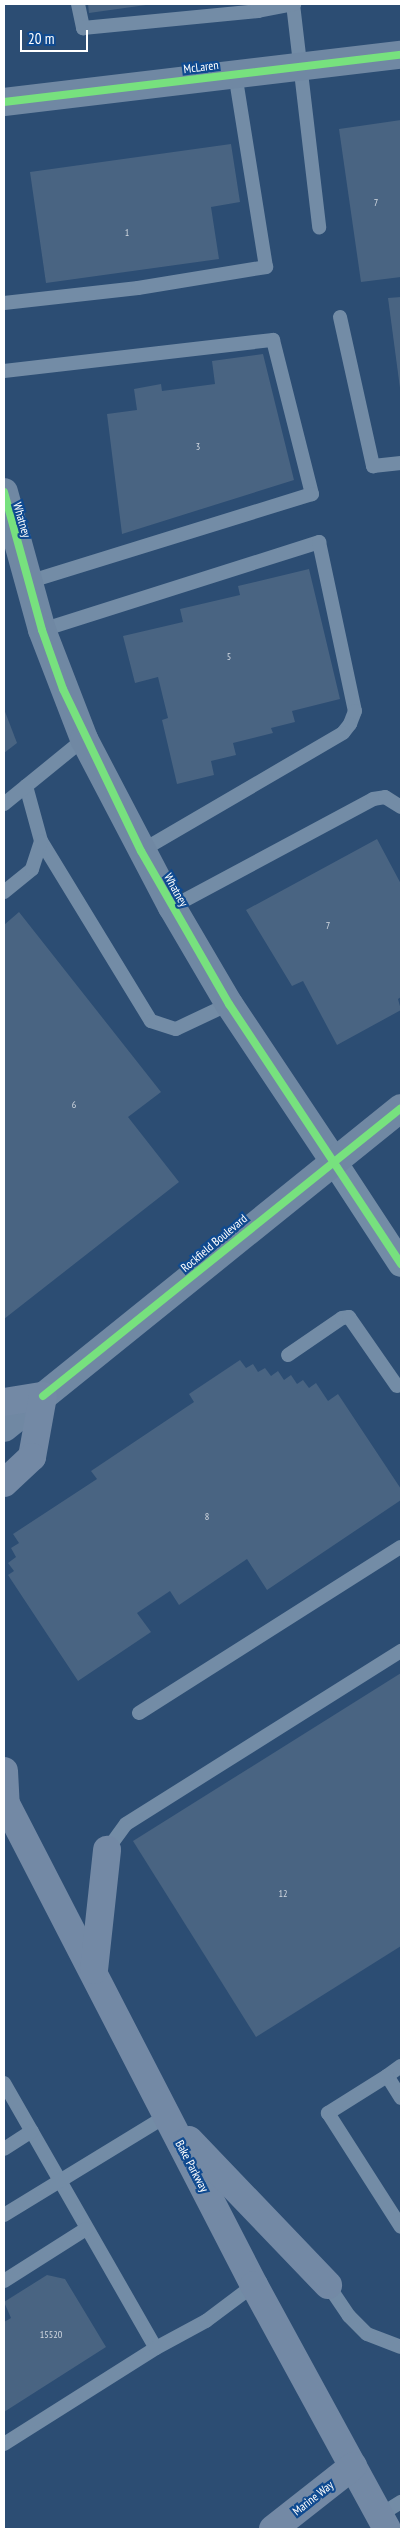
<!DOCTYPE html>
<html>
<head>
<meta charset="utf-8">
<style>
  body { margin:0 }
  #map { position:relative; width:405px; height:2533px; overflow:hidden; background:#2c4d73; font-family:"PT Sans Narrow",sans-serif }
  div>[style] { position:absolute }
  .building>* { inset:0; background:#496482 }
  .lane>* { height:14px; margin:-7px; padding:0 7px; transform-origin:7px; border-radius:7px; background:#738ca6 }
  .street>* { height:26px; margin:-13px; padding:0 13px; transform-origin:13px; border-radius:13px; background:#738ca6 }
  .secondary>* { height:28px; margin:-14px; padding:0 14px; transform-origin:14px; border-radius:14px; background:#7088a3 }
  .primary>* { height:28px; margin:-14px; padding:0 14px; transform-origin:14px; border-radius:14px; background:#7389a5 }
  .cycleway>* { height:8px; margin:-4px; padding:0 4px; transform-origin:4px; border-radius:4px; background:#77e17e }
  span { translate:-50% -50%; white-space:nowrap; text-align:center; line-height:1.15; -webkit-text-stroke:4.5px #0f4a90; paint-order:stroke }
  .number-label { font-size:10px; color:#d2d8e0 }
  .number-label span { -webkit-text-stroke-width:0 }
  .street-label { font-size:12px; color:#fff }
  .frame { position:absolute; inset:0; border:5px solid #fff; pointer-events:none }
  .scale { position:absolute; left:20px; top:30px; width:68px; height:22px; box-sizing:border-box; border:2px solid #fff; border-top:0; padding-left:6px; font-size:15px; line-height:18px; white-space:nowrap; color:#fff; -webkit-text-stroke:4px #0f4a90; paint-order:stroke }
</style>
</head>
<body>
<div id="map">
  <div class="building">
    <div style="clip-path:polygon(88px 4px,146px 4px,146px 5px,89px 13px)"></div>
    <div style="clip-path:polygon(401px 120px,401px 277px,361px 282px,339px 129px)"></div>
    <div style="clip-path:polygon(231px 144px,240px 202px,211px 207px,219px 259px,46px 283px,30px 172px)"></div>
    <div style="clip-path:polygon(401px 297px,401px 388px,400px 388px,388px 298px)"></div>
    <div style="clip-path:polygon(263px 354px,294px 480px,122px 534px,107px 414px,137px 410px,134px 389px,161px 384px,162px 391px,215px 384px,212px 361px)"></div>
    <div style="clip-path:polygon(309px 569px,340px 699px,292px 711px,295px 722px,271px 728px,273px 733px,233px 743px,236px 755px,211px 761px,214px 775px,177px 784px,162px 720px,168px 718px,158px 677px,135px 683px,123px 636px,183px 622px,180px 609px,240px 595px,238px 586px)"></div>
    <div style="clip-path:polygon(4px 709px,17px 743px,4px 753px)"></div>
    <div style="clip-path:polygon(377px 839px,401px 884px,401px 997px,398px 999px,401px 1010px,337px 1045px,303px 981px,292px 986px,246px 910px)"></div>
    <div style="clip-path:polygon(19px 912px,161px 1092px,128px 1117px,179px 1182px,4px 1319px,4px 925px)"></div>
    <div style="clip-path:polygon(240px 1360px,246px 1368px,253px 1364px,258px 1372px,265px 1368px,271px 1376px,278px 1371px,284px 1380px,291px 1375px,297px 1384px,303px 1380px,309px 1388px,316px 1383px,328px 1401px,338px 1394px,401px 1489px,401px 1500px,267px 1590px,247px 1559px,179px 1605px,170px 1591px,137px 1613px,151px 1632px,78px 1681px,8px 1575px,14px 1571px,8px 1563px,16px 1557px,11px 1548px,19px 1543px,13px 1534px,97px 1479px,91px 1471px,194px 1402px,189px 1394px)"></div>
    <div style="clip-path:polygon(401px 1673px,401px 1946px,256px 2037px,133px 1841px)"></div>
    <div style="clip-path:polygon(47px 2275px,65px 2279px,106px 2347px,4px 2412px,4px 2322px,11px 2318px,4px 2302px)"></div>
  </div>
  <div class="lane">
    <div style="left:78px;top:4px;width:25px;rotate:78deg"></div>
    <div style="left:83px;top:28px;width:176px;rotate:-5.5deg"></div>
    <div style="left:258px;top:11px;width:7px;rotate:-98deg"></div>
    <div style="left:293px;top:4px;width:225px;rotate:83.3deg"></div>
    <div style="left:258px;top:11px;width:37px;rotate:-11deg"></div>
    <div style="left:4px;top:303px;width:135px;rotate:-6.4deg"></div>
    <div style="left:138px;top:288px;width:130px;rotate:-9.3deg"></div>
    <div style="left:266px;top:267px;width:195px;rotate:-99.1deg"></div>
    <div style="left:340px;top:317px;width:153px;rotate:77.5deg"></div>
    <div style="left:373px;top:466px;width:28px;rotate:-6deg"></div>
    <div style="left:4px;top:371px;width:271px;rotate:-6.6deg"></div>
    <div style="left:273px;top:340px;width:159px;rotate:75.8deg"></div>
    <div style="left:312px;top:494px;width:297px;rotate:162.8deg"></div>
    <div style="left:42px;top:630px;width:291px;rotate:-17.6deg"></div>
    <div style="left:319px;top:542px;width:173px;rotate:78deg"></div>
    <div style="left:355px;top:711px;width:14px;rotate:111deg"></div>
    <div style="left:350px;top:724px;width:11px;rotate:128deg"></div>
    <div style="left:343px;top:733px;width:234px;rotate:149.7deg"></div>
    <div style="left:26px;top:786px;width:57px;rotate:74.7deg"></div>
    <div style="left:41px;top:841px;width:211px;rotate:58.6deg"></div>
    <div style="left:151px;top:1021px;width:26px;rotate:18deg"></div>
    <div style="left:176px;top:1029px;width:59px;rotate:-25.3deg"></div>
    <div style="left:4px;top:804px;width:103px;rotate:-39.1deg"></div>
    <div style="left:4px;top:892px;width:36px;rotate:-39deg"></div>
    <div style="left:32px;top:869px;width:29px;rotate:-72deg"></div>
    <div style="left:172px;top:907px;width:228px;rotate:-28.2deg"></div>
    <div style="left:373px;top:799px;width:12px;rotate:-9deg"></div>
    <div style="left:385px;top:797px;width:19px;rotate:32deg"></div>
    <div style="left:288px;top:1355px;width:65px;rotate:-34.4deg"></div>
    <div style="left:342px;top:1318px;width:7px;rotate:-8deg"></div>
    <div style="left:349px;top:1317px;width:84px;rotate:55.2deg"></div>
    <div style="left:139px;top:1713px;width:310px;rotate:-32.4deg"></div>
    <div style="left:107px;top:1850px;width:32px;rotate:-54deg"></div>
    <div style="left:126px;top:1824px;width:325px;rotate:-32.2deg"></div>
    <div style="left:387px;top:2076px;width:17px;rotate:-36deg"></div>
    <div style="left:4px;top:2083px;width:305px;rotate:60.2deg"></div>
    <div style="left:156px;top:2348px;width:180px;rotate:147.7deg"></div>
    <div style="left:401px;top:2098px;width:26px;rotate:-122deg"></div>
    <div style="left:387px;top:2076px;width:70px;rotate:147.9deg"></div>
    <div style="left:328px;top:2113px;width:135px;rotate:57.4deg"></div>
    <div style="left:4px;top:2149px;width:33px;rotate:-33deg"></div>
    <div style="left:4px;top:2215px;width:190px;rotate:-31.4deg"></div>
    <div style="left:4px;top:2281px;width:97px;rotate:-32.4deg"></div>
    <div style="left:328px;top:2285px;width:37px;rotate:56deg"></div>
    <div style="left:349px;top:2316px;width:25px;rotate:45deg"></div>
    <div style="left:367px;top:2334px;width:36px;rotate:21deg"></div>
    <div style="left:156px;top:2348px;width:57px;rotate:-28.4deg"></div>
    <div style="left:206px;top:2321px;width:60px;rotate:-36.9deg"></div>
    <div style="left:380px;top:2515px;width:25px;rotate:-32deg"></div>
  </div>
  <div class="street">
    <div style="left:333px;top:1160px;width:124px;rotate:56.8deg"></div>
  </div>
  <div class="secondary">
    <div style="left:4px;top:102px;width:400px;rotate:-6.8deg"></div>
    <div style="left:4px;top:492px;width:143px;rotate:74.6deg"></div>
    <div style="left:42px;top:630px;width:117px;rotate:68.9deg"></div>
    <div style="left:84px;top:739px;width:190px;rotate:62.4deg"></div>
    <div style="left:172px;top:907px;width:113px;rotate:59.6deg"></div>
    <div style="left:229px;top:1004px;width:187px;rotate:56.3deg"></div>
    <div style="left:4px;top:1428px;width:510px;rotate:-38.87deg"></div>
  </div>
  <div class="primary">
    <div style="left:4px;top:1402px;width:39px;rotate:-9deg"></div>
    <div style="left:43px;top:1396px;width:62px;rotate:100.2deg"></div>
    <div style="left:32px;top:1457px;width:38px;rotate:137deg"></div>
    <div style="left:4px;top:1771px;width:33px;rotate:87deg"></div>
    <div style="left:4px;top:1800px;width:546px;rotate:62.73deg"></div>
    <div style="left:254px;top:2285px;width:278px;rotate:61.4deg"></div>
    <div style="left:94px;top:1970px;width:121px;rotate:-83.8deg"></div>
    <div style="left:189px;top:2140px;width:201px;rotate:46.2deg"></div>
    <div style="left:273px;top:2529px;width:102px;rotate:-38.2deg"></div>
  </div>
  <div class="cycleway">
    <div style="left:4px;top:102px;width:400px;rotate:-6.8deg"></div>
    <div style="left:4px;top:492px;width:143px;rotate:74.6deg"></div>
    <div style="left:42px;top:630px;width:63px;rotate:70.4deg"></div>
    <div style="left:63px;top:689px;width:180px;rotate:64.3deg"></div>
    <div style="left:141px;top:851px;width:177px;rotate:60.1deg"></div>
    <div style="left:229px;top:1004px;width:312px;rotate:56.5deg"></div>
    <div style="left:43px;top:1396px;width:459px;rotate:-38.8deg"></div>
  </div>
  <div class="number-label">
    <span style="left:376px;top:203px">7</span>
    <span style="left:127px;top:233px">1</span>
    <span style="left:198px;top:447px">3</span>
    <span style="left:229px;top:657px">5</span>
    <span style="left:328px;top:926px">7</span>
    <span style="left:74px;top:1105px">6</span>
    <span style="left:207px;top:1517px">8</span>
    <span style="left:283px;top:1894px">12</span>
    <span style="left:51px;top:2335px">15520</span>
  </div>
  <div class="street-label">
    <span style="left:201px;top:67px;rotate:-7deg">McLaren</span>
    <span style="left:22px;top:520px;rotate:74deg">Whatney</span>
    <span style="left:176px;top:890px;rotate:61deg">Whatney</span>
    <span style="left:214px;top:1243px;rotate:-40deg">Rockfield Boulevard</span>
    <span style="left:192px;top:2166px;rotate:62deg">Bake Parkway</span>
    <span style="left:313px;top:2498px;rotate:-38deg">Marine Way</span>
  </div>
  <div class="frame"></div>
  <div class="scale">20 m</div>
</div>
</body>
</html>
